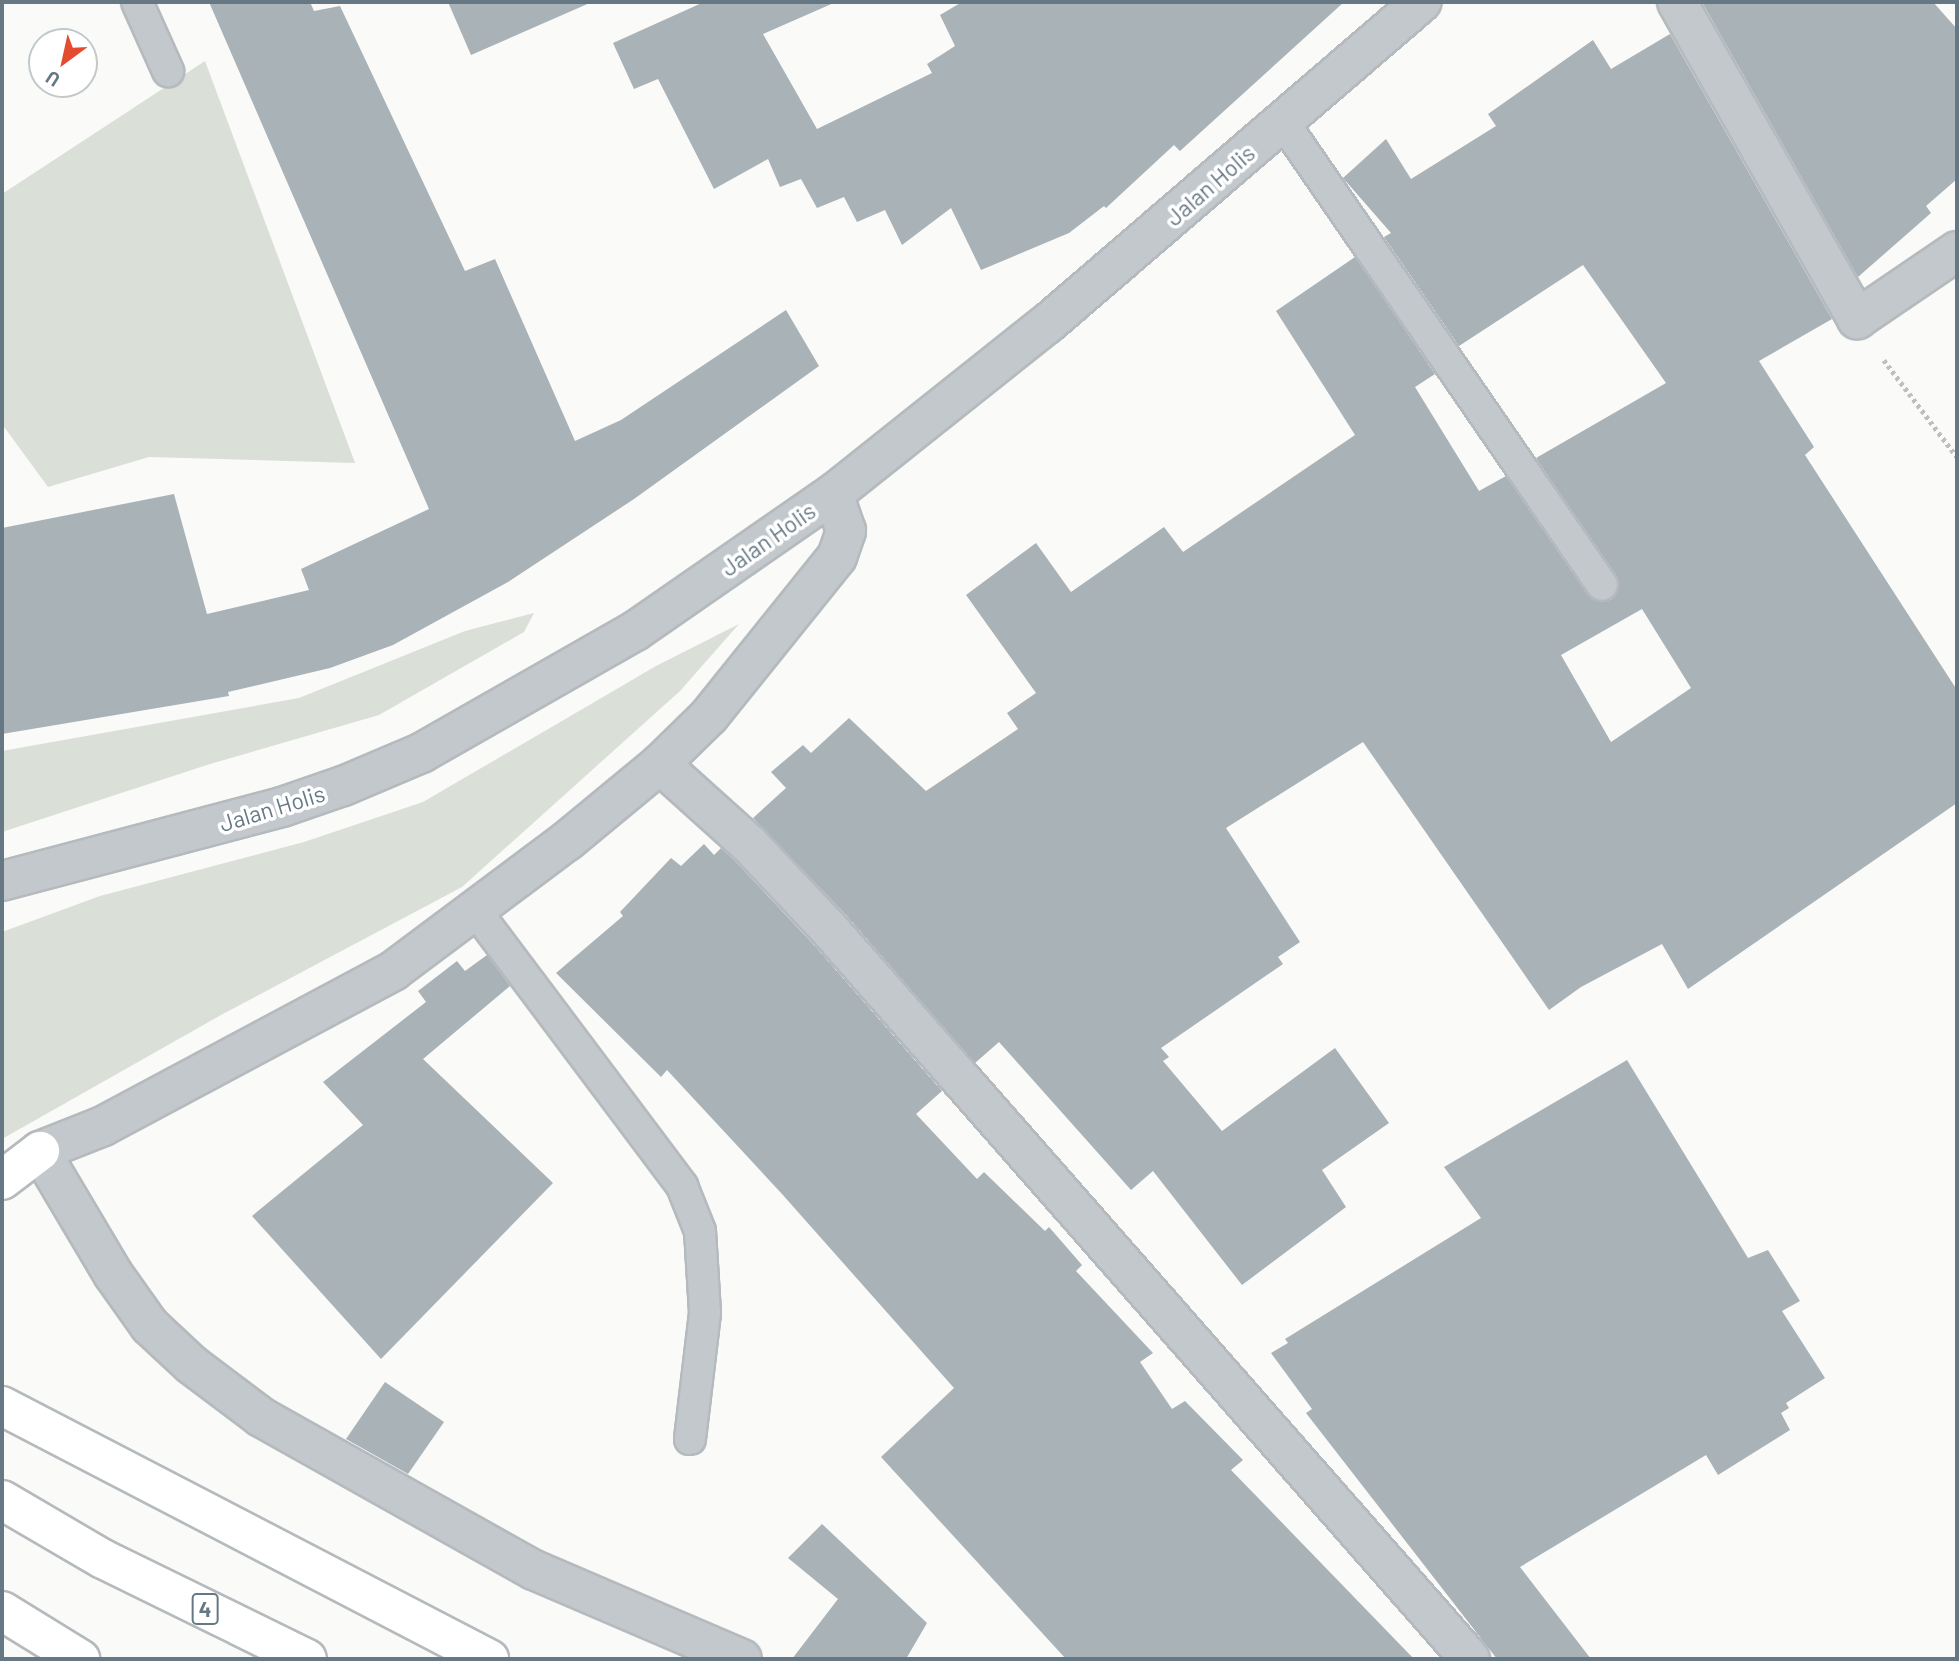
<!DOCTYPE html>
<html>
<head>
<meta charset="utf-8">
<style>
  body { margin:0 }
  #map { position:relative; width:1959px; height:1661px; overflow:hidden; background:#fafaf8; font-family:Barlow,sans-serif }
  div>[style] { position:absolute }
  .green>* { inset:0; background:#dadfd7 }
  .building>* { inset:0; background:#a8b2b7 }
  .path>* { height:4.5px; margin-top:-2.25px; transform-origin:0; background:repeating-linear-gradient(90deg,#bbbfc2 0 3.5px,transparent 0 7px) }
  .roads { filter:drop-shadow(2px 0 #b4babd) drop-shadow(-2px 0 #b4babd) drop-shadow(0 2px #b4babd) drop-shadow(0 -2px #b4babd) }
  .service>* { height:30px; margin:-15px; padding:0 15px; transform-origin:15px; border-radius:15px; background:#c3c8cc }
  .minor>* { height:38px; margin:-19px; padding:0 19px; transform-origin:19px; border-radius:19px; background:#c3c8cc }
  .tertiary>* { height:38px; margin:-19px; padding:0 19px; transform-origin:19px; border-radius:19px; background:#c3c8cc }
  .motorway>* { height:38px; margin:-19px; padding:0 19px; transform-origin:19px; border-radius:19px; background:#fff }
  span { translate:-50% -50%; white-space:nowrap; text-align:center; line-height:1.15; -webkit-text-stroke:7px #fff; paint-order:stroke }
  .shield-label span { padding:2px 5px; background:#fff; border:2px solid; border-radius:5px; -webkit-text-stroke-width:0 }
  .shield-label { font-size:21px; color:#657883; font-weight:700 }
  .street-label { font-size:23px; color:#657883 }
  .frame { position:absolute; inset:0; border:4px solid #657883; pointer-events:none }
  .north { position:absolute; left:28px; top:28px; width:70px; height:70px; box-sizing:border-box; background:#fff; border:2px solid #c1c9cd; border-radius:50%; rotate:213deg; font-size:19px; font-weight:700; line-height:28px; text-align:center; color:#657883 }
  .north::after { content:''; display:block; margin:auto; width:24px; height:32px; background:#e34c2f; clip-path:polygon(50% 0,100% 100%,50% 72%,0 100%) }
</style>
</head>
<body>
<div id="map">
  <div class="green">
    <div style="clip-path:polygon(205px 61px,355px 463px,149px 457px,48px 487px,2px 424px,2px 194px)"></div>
    <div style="clip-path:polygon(534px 613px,524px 632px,379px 715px,210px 764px,2px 832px,2px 751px,299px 698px,465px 631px)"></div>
    <div style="clip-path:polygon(739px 624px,680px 691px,462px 887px,221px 1015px,2px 1139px,2px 932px,100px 896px,304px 842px,423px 802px,656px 666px)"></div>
  </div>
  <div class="building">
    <div style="clip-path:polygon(209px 2px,310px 2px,314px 11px,340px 6px,465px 271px,495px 259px,575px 441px,621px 420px,786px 310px,819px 366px,634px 499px,508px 582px,393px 645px,330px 668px,228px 692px,229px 696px,2px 734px,2px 528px,174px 494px,207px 614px,309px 590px,301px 569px,429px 509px)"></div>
    <div style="clip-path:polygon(448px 2px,592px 2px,471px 55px)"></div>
    <div style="clip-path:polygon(704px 2px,836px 2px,763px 34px,817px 129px,932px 73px,927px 64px,955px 46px,940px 15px,962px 2px,1344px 2px,1180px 151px,1174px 145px,1106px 208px,1104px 206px,1069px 233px,981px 270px,951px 208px,902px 245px,885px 210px,857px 222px,844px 197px,817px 208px,801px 179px,780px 187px,768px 159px,714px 189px,658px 79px,634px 89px,613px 43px)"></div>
    <div style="clip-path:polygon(1702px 2px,1933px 2px,1957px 29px,1957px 179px,1926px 206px,1931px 213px,1858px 277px)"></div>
    <div style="clip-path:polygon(evenodd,1670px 34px,1832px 319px,1759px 361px,1814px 447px,1805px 455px,1957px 690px,1957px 803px,1688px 989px,1662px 944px,1581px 987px,1549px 1010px,1363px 742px,1226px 828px,1300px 942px,1278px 957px,1283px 964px,1161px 1048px,1169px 1057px,1163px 1061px,1222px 1131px,1335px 1048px,1389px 1123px,1322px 1170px,1346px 1207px,1242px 1285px,1153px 1171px,1131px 1190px,999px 1042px,975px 1063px,846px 915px,753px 818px,786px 788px,771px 772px,803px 745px,811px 753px,849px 718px,926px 791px,1018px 729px,1007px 713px,1036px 693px,966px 595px,1036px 543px,1071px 592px,1164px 527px,1183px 552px,1355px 435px,1276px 311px,1355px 257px,1435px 374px,1415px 387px,1479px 491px,1506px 476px,1588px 595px,1603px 602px,1612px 599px,1619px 584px,1616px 575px,1536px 458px,1666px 383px,1583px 265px,1459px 346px,1384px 237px,1391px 233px,1343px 178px,1386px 139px,1411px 179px,1496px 126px,1488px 114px,1593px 40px,1611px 69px,1670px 34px,1642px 609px,1691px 688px,1611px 742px,1561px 655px,1642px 609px)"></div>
    <div style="clip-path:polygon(704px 844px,714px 855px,721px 848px,735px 861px,814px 945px,942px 1091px,916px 1114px,977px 1179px,984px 1172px,1045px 1231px,1049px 1227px,1082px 1265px,1076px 1271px,1153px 1353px,1140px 1362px,1172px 1409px,1185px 1401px,1243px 1460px,1231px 1470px,1414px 1659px,1066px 1659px,881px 1457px,954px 1388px,782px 1194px,667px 1070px,661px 1077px,556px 973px,623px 916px,620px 912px,671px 858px,681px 866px)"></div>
    <div style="clip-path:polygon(487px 955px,510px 986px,423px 1059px,553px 1183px,381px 1359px,252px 1216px,363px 1125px,323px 1082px,426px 1002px,418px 991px,457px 961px,465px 971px)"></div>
    <div style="clip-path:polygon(1627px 1060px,1748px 1258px,1768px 1250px,1800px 1301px,1782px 1311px,1825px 1378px,1786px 1403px,1789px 1408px,1781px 1413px,1790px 1430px,1718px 1475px,1706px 1455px,1520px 1567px,1591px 1659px,1497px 1659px,1306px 1413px,1312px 1409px,1271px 1353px,1288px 1343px,1285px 1339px,1481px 1218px,1444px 1167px)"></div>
    <div style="clip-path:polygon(385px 1382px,444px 1422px,408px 1474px,346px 1439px)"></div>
    <div style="clip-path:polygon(822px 1524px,927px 1623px,906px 1659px,792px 1659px,838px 1599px,788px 1558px)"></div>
  </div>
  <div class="path">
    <div style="left:1884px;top:360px;width:121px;rotate:53deg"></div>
  </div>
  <div class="roads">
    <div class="service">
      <div style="left:137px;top:2px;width:76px;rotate:65.8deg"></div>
      <div style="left:1283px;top:122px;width:562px;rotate:55.43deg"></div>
      <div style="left:475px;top:910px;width:345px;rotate:53.1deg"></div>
      <div style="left:682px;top:1186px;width:48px;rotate:68.2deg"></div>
      <div style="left:700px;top:1231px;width:82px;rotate:86.5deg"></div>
      <div style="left:705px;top:1313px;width:127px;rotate:96.8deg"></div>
    </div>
    <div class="minor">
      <div style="left:1677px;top:2px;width:365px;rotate:60.4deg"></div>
      <div style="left:1857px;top:319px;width:121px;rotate:-34.2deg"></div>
      <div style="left:660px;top:764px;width:121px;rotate:42deg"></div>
      <div style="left:750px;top:845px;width:117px;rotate:46.7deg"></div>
      <div style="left:830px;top:930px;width:970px;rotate:48.72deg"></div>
      <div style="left:40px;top:1151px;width:143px;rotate:59.3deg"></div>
      <div style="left:113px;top:1274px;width:64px;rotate:54.6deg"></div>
      <div style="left:150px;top:1326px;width:57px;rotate:42.9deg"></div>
      <div style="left:192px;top:1365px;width:86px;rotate:37deg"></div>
      <div style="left:261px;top:1417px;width:313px;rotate:29.3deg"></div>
      <div style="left:534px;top:1570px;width:226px;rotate:23.2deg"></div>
    </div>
    <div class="tertiary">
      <div style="left:2px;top:881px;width:290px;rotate:-14.8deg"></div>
      <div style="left:282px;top:807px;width:65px;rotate:-19deg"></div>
      <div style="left:343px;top:786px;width:85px;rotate:-22.9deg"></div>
      <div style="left:421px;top:753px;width:246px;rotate:-29.7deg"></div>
      <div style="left:635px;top:631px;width:241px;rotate:-34.7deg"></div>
      <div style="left:833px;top:494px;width:273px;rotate:-38.5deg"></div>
      <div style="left:1047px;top:324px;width:494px;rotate:-40.7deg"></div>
      <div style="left:40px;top:1151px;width:68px;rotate:-21.6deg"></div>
      <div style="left:103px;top:1126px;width:329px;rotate:-28.1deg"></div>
      <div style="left:393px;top:971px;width:217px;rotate:-36.8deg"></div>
      <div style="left:567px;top:841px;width:121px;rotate:-39.6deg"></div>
      <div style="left:660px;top:764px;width:69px;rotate:-44.4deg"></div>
      <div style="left:709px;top:716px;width:204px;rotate:-51.2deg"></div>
      <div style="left:837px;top:557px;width:28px;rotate:-71deg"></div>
      <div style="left:846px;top:531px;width:39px;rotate:-109deg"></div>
    </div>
    <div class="motorway">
      <div style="left:2px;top:1180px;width:48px;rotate:-37.3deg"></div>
      <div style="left:2px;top:1406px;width:549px;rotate:27.45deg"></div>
      <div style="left:2px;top:1500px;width:117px;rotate:30.3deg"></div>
      <div style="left:103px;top:1559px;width:227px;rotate:26.1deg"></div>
      <div style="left:2px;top:1611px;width:92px;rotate:31.6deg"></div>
    </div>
  </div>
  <div class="shield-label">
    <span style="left:205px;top:1609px">4</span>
  </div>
  <div class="street-label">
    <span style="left:1210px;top:185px;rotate:-41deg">Jalan Holis</span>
    <span style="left:768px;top:539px;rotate:-35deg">Jalan Holis</span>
    <span style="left:272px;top:808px;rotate:-17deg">Jalan Holis</span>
  </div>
  <div class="frame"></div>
  <div class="north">U</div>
</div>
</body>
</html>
